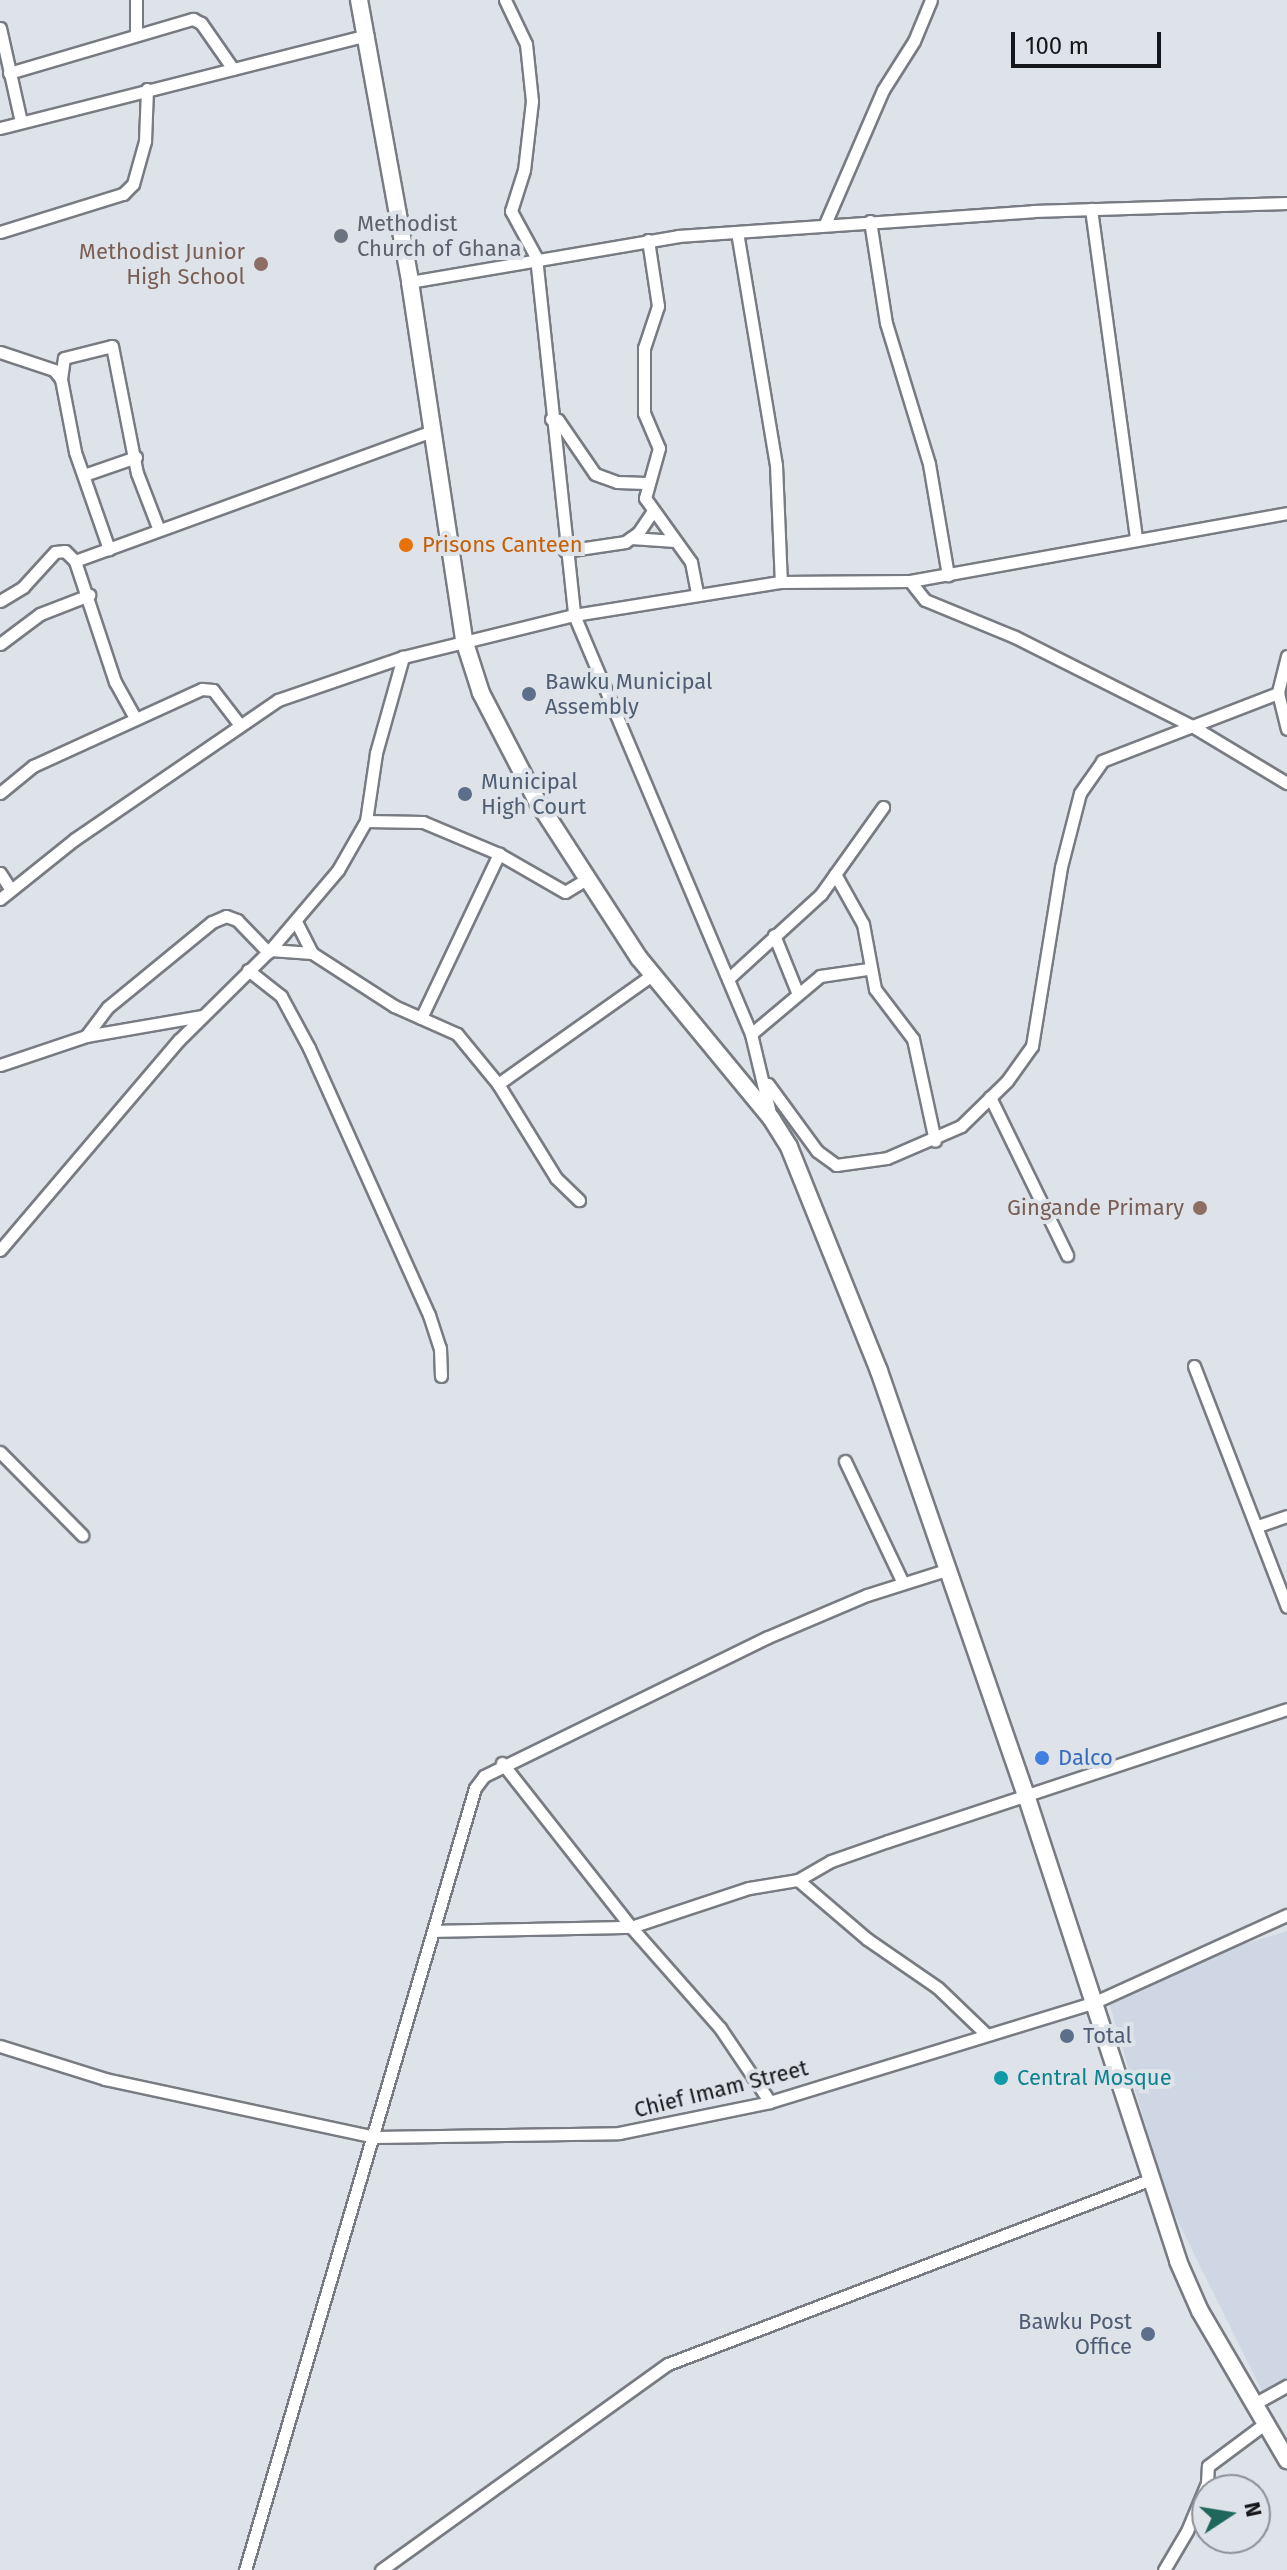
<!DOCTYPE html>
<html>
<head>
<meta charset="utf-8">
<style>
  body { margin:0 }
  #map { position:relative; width:1287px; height:2570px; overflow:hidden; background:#dee2e9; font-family:"Fira Sans",sans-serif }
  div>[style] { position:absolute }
  .built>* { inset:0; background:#cfd6e4 }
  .roads { filter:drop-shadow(2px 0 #787c82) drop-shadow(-2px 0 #787c82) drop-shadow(0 2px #787c82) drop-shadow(0 -2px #787c82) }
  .minor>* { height:11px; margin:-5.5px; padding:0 5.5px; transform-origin:5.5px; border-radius:5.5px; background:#fff }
  .highway>* { height:16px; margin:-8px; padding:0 8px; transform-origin:8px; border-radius:8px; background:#fff }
  .dots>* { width:22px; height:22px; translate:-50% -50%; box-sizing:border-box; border:4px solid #dee2e9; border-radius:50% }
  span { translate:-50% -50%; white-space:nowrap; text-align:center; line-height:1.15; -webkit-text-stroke:8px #dee2e9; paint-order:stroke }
  .worship-label { font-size:22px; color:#5b616d }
  .left { translate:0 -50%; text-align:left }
  .education-label { font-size:22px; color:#785e54 }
  .right { translate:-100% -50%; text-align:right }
  .food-label { font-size:22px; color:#c56008 }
  .service-label { font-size:22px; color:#4e5e75 }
  .shop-label { font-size:22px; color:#366cbe }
  .culture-label { font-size:22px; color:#0d838f }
  .street-label { font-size:22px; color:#151619 }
  .north { position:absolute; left:1191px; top:2474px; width:80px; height:80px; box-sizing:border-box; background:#dee2e9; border:2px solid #8e9096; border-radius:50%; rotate:78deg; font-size:22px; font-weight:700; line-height:32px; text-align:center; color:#151619 }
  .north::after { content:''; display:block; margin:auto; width:28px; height:36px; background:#1f675c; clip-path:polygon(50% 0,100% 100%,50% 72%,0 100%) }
  .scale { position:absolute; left:1011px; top:32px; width:150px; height:36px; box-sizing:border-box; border:4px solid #151619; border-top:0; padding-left:10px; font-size:24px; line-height:28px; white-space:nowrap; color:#151619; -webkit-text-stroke:6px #dee2e9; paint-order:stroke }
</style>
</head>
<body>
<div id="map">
  <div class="built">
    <div style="clip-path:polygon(1287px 1931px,1287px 2382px,1264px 2395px,1168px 2201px,1109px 2002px,1212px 1954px)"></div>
  </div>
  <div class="roads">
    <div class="minor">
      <div style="left:136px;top:0;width:32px;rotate:90deg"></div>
      <div style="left:505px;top:0;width:49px;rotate:64.5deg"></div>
      <div style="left:526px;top:44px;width:57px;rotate:84deg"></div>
      <div style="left:532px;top:101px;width:69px;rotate:96.6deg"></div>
      <div style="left:524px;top:170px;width:43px;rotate:107.6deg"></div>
      <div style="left:511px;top:211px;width:52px;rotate:61.5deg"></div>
      <div style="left:536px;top:257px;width:360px;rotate:83.9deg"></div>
      <div style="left:574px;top:615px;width:210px;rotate:-9.1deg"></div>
      <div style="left:781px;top:582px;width:129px;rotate:-0.4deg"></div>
      <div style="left:910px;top:581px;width:383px;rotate:-10.2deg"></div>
      <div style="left:0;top:28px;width:96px;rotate:77.4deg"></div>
      <div style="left:9px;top:73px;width:192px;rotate:-16.4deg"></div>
      <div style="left:193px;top:19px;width:9px;rotate:27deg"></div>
      <div style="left:201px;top:23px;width:56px;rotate:55.2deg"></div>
      <div style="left:0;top:128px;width:379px;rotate:-14.2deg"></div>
      <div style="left:1091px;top:209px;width:331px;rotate:82.2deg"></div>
      <div style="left:870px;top:221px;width:103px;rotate:81.1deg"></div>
      <div style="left:886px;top:323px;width:147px;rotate:73deg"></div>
      <div style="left:929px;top:464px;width:113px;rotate:80.3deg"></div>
      <div style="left:825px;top:224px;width:146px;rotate:-66.6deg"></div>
      <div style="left:883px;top:90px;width:58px;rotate:-57.7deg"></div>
      <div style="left:914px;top:41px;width:44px;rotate:-67.5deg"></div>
      <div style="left:0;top:232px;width:129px;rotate:-17.2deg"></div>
      <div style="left:123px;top:194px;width:14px;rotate:-45deg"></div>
      <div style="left:133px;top:184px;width:45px;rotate:-74.4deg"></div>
      <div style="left:145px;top:141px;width:52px;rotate:-87.8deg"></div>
      <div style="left:737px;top:232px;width:236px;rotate:80.5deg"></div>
      <div style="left:776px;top:465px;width:117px;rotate:87.6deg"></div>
      <div style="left:648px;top:240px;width:67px;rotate:81.4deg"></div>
      <div style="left:658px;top:306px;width:44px;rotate:108.4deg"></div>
      <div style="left:644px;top:348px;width:65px;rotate:90deg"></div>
      <div style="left:644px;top:413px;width:38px;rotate:67deg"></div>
      <div style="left:659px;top:448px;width:52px;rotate:105.6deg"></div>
      <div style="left:645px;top:498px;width:79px;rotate:54.3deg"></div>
      <div style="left:691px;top:562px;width:33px;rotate:79deg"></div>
      <div style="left:410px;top:282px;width:272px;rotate:-9.7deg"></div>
      <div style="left:678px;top:236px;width:356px;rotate:-4deg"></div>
      <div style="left:1033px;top:211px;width:254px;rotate:-1.8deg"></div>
      <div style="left:0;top:352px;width:57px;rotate:18.4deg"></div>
      <div style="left:54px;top:370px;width:11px;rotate:52deg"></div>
      <div style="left:61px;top:379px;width:74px;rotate:79.1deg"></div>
      <div style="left:75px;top:452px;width:103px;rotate:70.7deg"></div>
      <div style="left:61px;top:379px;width:21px;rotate:-82deg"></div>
      <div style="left:64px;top:358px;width:49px;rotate:-14deg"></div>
      <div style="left:112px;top:346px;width:129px;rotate:78.9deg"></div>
      <div style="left:137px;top:473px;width:61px;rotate:68.9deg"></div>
      <div style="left:551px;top:419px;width:7px;rotate:8deg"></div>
      <div style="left:558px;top:420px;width:65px;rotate:55.6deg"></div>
      <div style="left:595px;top:474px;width:23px;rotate:20deg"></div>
      <div style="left:617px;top:482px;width:29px;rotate:2deg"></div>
      <div style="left:84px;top:475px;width:55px;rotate:-19.1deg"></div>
      <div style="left:631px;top:538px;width:44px;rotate:3.9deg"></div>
      <div style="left:565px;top:551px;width:61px;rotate:-8.5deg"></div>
      <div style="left:625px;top:542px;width:16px;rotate:-35deg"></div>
      <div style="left:638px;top:533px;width:25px;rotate:-56deg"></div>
      <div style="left:910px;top:581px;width:24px;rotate:52deg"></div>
      <div style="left:925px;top:600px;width:97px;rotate:22.3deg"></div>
      <div style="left:1015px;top:637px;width:198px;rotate:26.7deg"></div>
      <div style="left:1192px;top:726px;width:111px;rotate:31deg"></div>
      <div style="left:0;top:601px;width:27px;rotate:-31deg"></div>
      <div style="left:23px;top:587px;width:47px;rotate:-47.6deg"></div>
      <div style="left:55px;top:552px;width:10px;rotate:-6deg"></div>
      <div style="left:65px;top:551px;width:14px;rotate:45deg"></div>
      <div style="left:0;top:644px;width:50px;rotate:-36.9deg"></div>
      <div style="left:40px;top:614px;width:53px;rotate:-21.2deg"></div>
      <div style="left:1287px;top:656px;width:38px;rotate:104deg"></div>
      <div style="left:1278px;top:693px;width:37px;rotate:76deg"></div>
      <div style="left:134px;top:716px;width:39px;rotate:-119deg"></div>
      <div style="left:115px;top:682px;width:127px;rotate:-108.3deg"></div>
      <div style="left:75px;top:561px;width:380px;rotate:-20deg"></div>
      <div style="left:0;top:793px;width:43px;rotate:-39.3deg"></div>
      <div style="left:33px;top:766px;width:186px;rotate:-24.5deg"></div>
      <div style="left:202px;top:689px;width:11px;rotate:5deg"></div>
      <div style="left:213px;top:690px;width:44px;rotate:52.4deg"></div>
      <div style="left:366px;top:821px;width:57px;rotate:1deg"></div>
      <div style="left:423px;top:822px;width:82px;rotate:22.8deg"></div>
      <div style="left:499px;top:854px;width:76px;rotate:29.9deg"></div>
      <div style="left:565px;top:892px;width:26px;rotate:-31deg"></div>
      <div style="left:0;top:873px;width:20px;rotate:57deg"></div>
      <div style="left:835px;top:874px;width:57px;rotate:60.8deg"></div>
      <div style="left:863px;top:924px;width:66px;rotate:79.5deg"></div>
      <div style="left:875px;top:989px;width:63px;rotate:52.8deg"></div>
      <div style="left:913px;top:1039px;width:104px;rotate:77.8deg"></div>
      <div style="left:0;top:899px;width:96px;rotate:-38.7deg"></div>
      <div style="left:75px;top:839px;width:246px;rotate:-34.4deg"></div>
      <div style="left:278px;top:700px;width:132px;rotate:-19deg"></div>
      <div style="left:774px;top:935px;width:61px;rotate:68deg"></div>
      <div style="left:270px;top:950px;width:42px;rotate:4.1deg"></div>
      <div style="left:312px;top:953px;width:35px;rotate:-117deg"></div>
      <div style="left:312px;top:953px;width:98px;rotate:32.9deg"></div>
      <div style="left:394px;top:1006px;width:69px;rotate:24deg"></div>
      <div style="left:457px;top:1034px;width:65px;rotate:50.6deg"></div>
      <div style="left:498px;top:1084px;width:110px;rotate:58.3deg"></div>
      <div style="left:556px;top:1178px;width:32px;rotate:44deg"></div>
      <div style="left:248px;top:970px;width:42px;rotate:38.2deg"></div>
      <div style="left:281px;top:996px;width:59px;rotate:61.7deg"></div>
      <div style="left:309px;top:1048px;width:293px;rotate:65.8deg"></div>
      <div style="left:429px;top:1315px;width:35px;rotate:72deg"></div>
      <div style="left:440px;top:1348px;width:28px;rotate:88deg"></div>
      <div style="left:728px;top:979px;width:126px;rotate:-42.4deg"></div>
      <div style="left:821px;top:894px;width:107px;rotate:-54.5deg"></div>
      <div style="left:421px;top:1018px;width:182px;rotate:-64.6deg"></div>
      <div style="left:751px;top:1034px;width:90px;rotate:-40deg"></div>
      <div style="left:820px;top:976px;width:49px;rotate:-8.3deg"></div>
      <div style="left:86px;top:1036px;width:36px;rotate:-53deg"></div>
      <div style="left:108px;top:1007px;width:134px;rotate:-39.3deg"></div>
      <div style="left:212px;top:922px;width:15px;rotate:-23deg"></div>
      <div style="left:226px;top:916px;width:12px;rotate:20deg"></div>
      <div style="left:237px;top:920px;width:45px;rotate:45.9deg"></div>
      <div style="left:0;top:1065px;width:91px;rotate:-18.6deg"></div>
      <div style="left:86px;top:1036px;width:118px;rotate:-9.8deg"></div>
      <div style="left:498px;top:1084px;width:189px;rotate:-35.3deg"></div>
      <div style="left:768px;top:1084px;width:83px;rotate:53.8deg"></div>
      <div style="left:817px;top:1151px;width:24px;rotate:36deg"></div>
      <div style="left:836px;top:1165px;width:51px;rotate:-7.8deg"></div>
      <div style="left:887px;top:1158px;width:81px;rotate:-23.4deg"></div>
      <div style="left:961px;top:1126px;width:64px;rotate:-44.4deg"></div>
      <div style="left:1007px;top:1081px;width:43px;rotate:-54.5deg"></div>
      <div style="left:1032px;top:1046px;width:181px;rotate:-80.8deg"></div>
      <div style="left:1061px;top:867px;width:76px;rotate:-75.6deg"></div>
      <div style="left:1080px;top:793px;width:39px;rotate:-55deg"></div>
      <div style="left:1102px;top:761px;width:189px;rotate:-21.1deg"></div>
      <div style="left:990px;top:1097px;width:176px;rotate:64deg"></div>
      <div style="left:0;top:1250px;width:276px;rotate:-49.6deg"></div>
      <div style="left:179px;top:1040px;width:128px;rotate:-44.7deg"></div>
      <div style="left:270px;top:950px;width:105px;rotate:-49.6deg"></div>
      <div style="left:338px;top:870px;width:56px;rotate:-60.3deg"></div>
      <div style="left:366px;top:821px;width:69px;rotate:-81.6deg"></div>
      <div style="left:376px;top:753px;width:100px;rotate:-74.3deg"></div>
      <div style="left:403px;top:657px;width:176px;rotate:-13.8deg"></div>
      <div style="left:574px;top:615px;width:455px;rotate:67.1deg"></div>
      <div style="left:751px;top:1034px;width:85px;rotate:76.5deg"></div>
      <div style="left:1194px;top:1366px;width:258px;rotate:68.9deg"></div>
      <div style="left:0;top:1452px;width:117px;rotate:45.3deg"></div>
      <div style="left:845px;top:1461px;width:135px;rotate:64.6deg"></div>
      <div style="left:1258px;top:1526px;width:31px;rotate:-19deg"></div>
      <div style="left:502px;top:1763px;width:209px;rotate:51.8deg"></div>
      <div style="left:631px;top:1927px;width:124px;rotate:-18.3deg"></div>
      <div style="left:749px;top:1888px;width:50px;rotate:-9.3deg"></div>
      <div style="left:798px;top:1880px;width:91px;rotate:40.5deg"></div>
      <div style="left:867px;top:1939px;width:86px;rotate:34.6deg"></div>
      <div style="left:938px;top:1988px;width:65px;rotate:43.8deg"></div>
      <div style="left:798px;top:1880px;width:38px;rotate:-30deg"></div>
      <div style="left:831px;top:1861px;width:60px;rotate:-19.3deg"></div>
      <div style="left:888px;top:1841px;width:420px;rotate:-18.3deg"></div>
      <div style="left:434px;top:1931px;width:197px;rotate:-1.2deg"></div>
      <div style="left:631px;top:1927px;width:135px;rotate:48.6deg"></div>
      <div style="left:720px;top:2028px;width:89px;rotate:56deg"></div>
      <div style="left:0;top:2046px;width:110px;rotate:17.4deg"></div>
      <div style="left:105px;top:2079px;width:276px;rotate:12.1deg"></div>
      <div style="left:375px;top:2137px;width:244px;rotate:-0.9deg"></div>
      <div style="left:619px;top:2133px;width:154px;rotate:-11.6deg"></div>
      <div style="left:770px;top:2102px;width:340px;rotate:-17.1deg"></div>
      <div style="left:1095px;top:2002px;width:211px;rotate:-24.4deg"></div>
      <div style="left:1254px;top:2404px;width:38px;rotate:-29deg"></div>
      <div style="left:245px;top:2570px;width:815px;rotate:-73.61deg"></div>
      <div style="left:475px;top:1788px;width:15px;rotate:-53deg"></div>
      <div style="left:484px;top:1776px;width:316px;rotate:-26.1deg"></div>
      <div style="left:768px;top:1637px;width:108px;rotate:-23deg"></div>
      <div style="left:867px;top:1595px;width:83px;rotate:-17.6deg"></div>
      <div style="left:381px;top:2570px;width:353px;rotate:-35.7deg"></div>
      <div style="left:668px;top:2364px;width:515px;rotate:-20.93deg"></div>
      <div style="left:1164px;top:2570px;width:45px;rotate:-59.5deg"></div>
      <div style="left:1187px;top:2531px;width:52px;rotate:-67.4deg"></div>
      <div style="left:1207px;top:2483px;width:17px;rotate:-87deg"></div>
      <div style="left:1208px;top:2466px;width:74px;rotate:-36.7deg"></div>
    </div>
    <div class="highway">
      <div style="left:359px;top:0;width:287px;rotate:79.7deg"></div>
      <div style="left:410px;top:282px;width:362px;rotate:81.4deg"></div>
      <div style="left:464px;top:640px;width:56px;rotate:72.2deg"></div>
      <div style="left:481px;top:693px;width:119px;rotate:62.6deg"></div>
      <div style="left:536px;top:799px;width:189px;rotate:57.1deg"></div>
      <div style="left:639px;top:958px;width:207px;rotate:50.5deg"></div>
      <div style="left:771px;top:1118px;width:34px;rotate:58deg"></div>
      <div style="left:789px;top:1147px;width:241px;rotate:68.1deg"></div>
      <div style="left:879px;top:1371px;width:452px;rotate:70.9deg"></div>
      <div style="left:1027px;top:1798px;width:487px;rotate:71.9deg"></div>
      <div style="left:1178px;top:2261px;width:55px;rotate:66.3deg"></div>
      <div style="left:1200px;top:2311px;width:173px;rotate:59.7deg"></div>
    </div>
  </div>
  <div class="dots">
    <div style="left:341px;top:236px;background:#6b7280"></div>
    <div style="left:261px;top:264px;background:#8d6e63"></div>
    <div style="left:406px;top:545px;background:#e8710a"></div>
    <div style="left:529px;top:694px;background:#5c6f8a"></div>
    <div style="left:465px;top:794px;background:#5c6f8a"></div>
    <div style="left:1200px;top:1208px;background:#8d6e63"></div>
    <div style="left:1042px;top:1758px;background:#3f7fe0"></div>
    <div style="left:1067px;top:2036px;background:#5c6f8a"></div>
    <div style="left:1001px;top:2078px;background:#0f9aa8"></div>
    <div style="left:1148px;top:2334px;background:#5c6f8a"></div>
  </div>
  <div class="worship-label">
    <span class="left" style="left:357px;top:236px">Methodist<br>Church of Ghana</span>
  </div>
  <div class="education-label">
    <span class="right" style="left:245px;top:264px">Methodist Junior<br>High School</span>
    <span class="right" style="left:1184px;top:1208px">Gingande Primary</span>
  </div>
  <div class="food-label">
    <span class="left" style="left:422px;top:545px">Prisons Canteen</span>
  </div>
  <div class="service-label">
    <span class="left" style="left:545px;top:694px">Bawku Municipal<br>Assembly</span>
    <span class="left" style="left:481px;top:794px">Municipal<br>High Court</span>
    <span class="left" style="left:1083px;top:2036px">Total</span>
    <span class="right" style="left:1132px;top:2334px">Bawku Post<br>Office</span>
  </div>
  <div class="shop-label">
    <span class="left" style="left:1058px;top:1758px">Dalco</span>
  </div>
  <div class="culture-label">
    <span class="left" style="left:1017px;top:2078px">Central Mosque</span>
  </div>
  <div class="street-label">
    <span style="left:721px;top:2089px;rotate:-14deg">Chief Imam Street</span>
  </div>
  <div class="north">N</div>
  <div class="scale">100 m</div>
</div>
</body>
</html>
